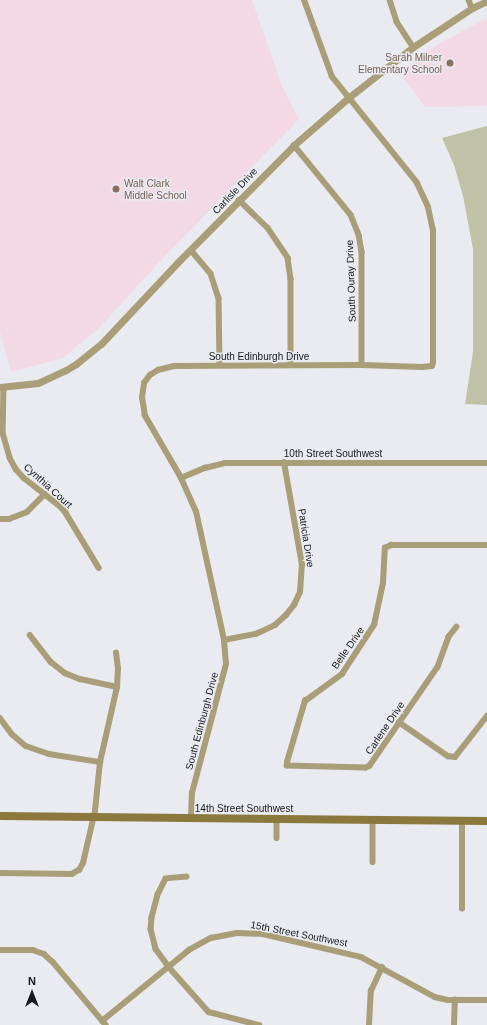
<!DOCTYPE html>
<html>
<head>
<meta charset="utf-8">
<style>
  body { margin:0 }
  #map { position:relative; width:487px; height:1025px; overflow:hidden; background:#e9ebf0; font-family:Helvetica,sans-serif }
  div>[style] { position:absolute }
  .education>* { inset:0; background:#f2d9e4 }
  .green>* { inset:0; background:#c0c2a8 }
  .minor>* { height:5.5px; margin:-2.75px; padding:0 2.75px; transform-origin:2.75px; border-radius:2.75px; background:#a99e78 }
  .tertiary>* { height:7px; margin:-3.5px; padding:0 3.5px; transform-origin:3.5px; border-radius:3.5px; background:#a99e78 }
  .secondary>* { height:8px; margin:-4px; padding:0 4px; transform-origin:4px; border-radius:4px; background:#8a783d }
  .dots>* { width:11px; height:11px; translate:-50% -50%; box-sizing:border-box; border:2px solid #e9ebf0; border-radius:50% }
  span { translate:-50% -50%; white-space:nowrap; text-align:center; line-height:1.15; -webkit-text-stroke:3px #e9ebf0; paint-order:stroke }
  .education-label { font-size:10px; color:#785e54 }
  .right { translate:-100% -50%; text-align:right }
  .left { translate:0 -50%; text-align:left }
  .street-label { font-size:10px; color:#18191b }
  .north { position:absolute; left:12px; top:973px; width:40px; height:40px; -webkit-text-stroke:3px #e9ebf0; paint-order:stroke; rotate:0deg; font-size:11px; font-weight:700; line-height:16px; text-align:center; color:#18191b }
  .north::after { content:''; display:block; margin:auto; width:14px; height:18px; background:#18191b; clip-path:polygon(50% 0,100% 100%,50% 72%,0 100%) }
</style>
</head>
<body>
<div id="map">
  <div class="education">
    <div style="clip-path:polygon(0 0,252px 0,282px 86px,299px 119px,163px 258px,98px 329px,63px 358px,11px 372px,0 332px)"></div>
    <div style="clip-path:polygon(487px 18px,487px 106px,425px 107px,400px 73px,435px 46px)"></div>
  </div>
  <div class="green">
    <div style="clip-path:polygon(487px 126px,487px 405px,465px 404px,473px 352px,473px 249px,463px 196px,454px 165px,442px 138px)"></div>
  </div>
  <div class="minor">
    <div style="left:390px;top:0;width:23px;rotate:72deg"></div>
    <div style="left:397px;top:22px;width:30px;rotate:57deg"></div>
    <div style="left:469px;top:0;width:9px;rotate:69deg"></div>
    <div style="left:294px;top:145px;width:90px;rotate:50.8deg"></div>
    <div style="left:351px;top:215px;width:22px;rotate:68deg"></div>
    <div style="left:359px;top:235px;width:17px;rotate:80deg"></div>
    <div style="left:362px;top:252px;width:113px;rotate:90deg"></div>
    <div style="left:239px;top:200px;width:40px;rotate:44deg"></div>
    <div style="left:268px;top:228px;width:36px;rotate:56deg"></div>
    <div style="left:288px;top:258px;width:21px;rotate:82deg"></div>
    <div style="left:291px;top:279px;width:86px;rotate:90deg"></div>
    <div style="left:191px;top:250px;width:31px;rotate:50deg"></div>
    <div style="left:211px;top:274px;width:25px;rotate:72deg"></div>
    <div style="left:219px;top:298px;width:67px;rotate:89.1deg"></div>
    <div style="left:4px;top:387px;width:46px;rotate:91.2deg"></div>
    <div style="left:3px;top:433px;width:26px;rotate:74deg"></div>
    <div style="left:10px;top:458px;width:13px;rotate:61deg"></div>
    <div style="left:16px;top:469px;width:12px;rotate:48deg"></div>
    <div style="left:24px;top:478px;width:46px;rotate:37.9deg"></div>
    <div style="left:60px;top:506px;width:9px;rotate:49deg"></div>
    <div style="left:66px;top:513px;width:64px;rotate:59deg"></div>
    <div style="left:181px;top:478px;width:26px;rotate:-23deg"></div>
    <div style="left:205px;top:468px;width:21px;rotate:-14deg"></div>
    <div style="left:225px;top:463px;width:262px"></div>
    <div style="left:0;top:519px;width:9px"></div>
    <div style="left:9px;top:519px;width:19px;rotate:-21deg"></div>
    <div style="left:27px;top:512px;width:25px;rotate:-45deg"></div>
    <div style="left:457px;top:627px;width:13px;rotate:129deg"></div>
    <div style="left:449px;top:637px;width:32px;rotate:110deg"></div>
    <div style="left:438px;top:667px;width:120px;rotate:124.5deg"></div>
    <div style="left:370px;top:766px;width:4px;rotate:153deg"></div>
    <div style="left:366px;top:768px;width:79px;rotate:-178.5deg"></div>
    <div style="left:287px;top:766px;width:4px;rotate:-90deg"></div>
    <div style="left:287px;top:762px;width:64px;rotate:-73.6deg"></div>
    <div style="left:305px;top:701px;width:46px;rotate:-36.1deg"></div>
    <div style="left:342px;top:674px;width:59px;rotate:-56.9deg"></div>
    <div style="left:374px;top:625px;width:43px;rotate:-77.9deg"></div>
    <div style="left:383px;top:583px;width:35px;rotate:-87deg"></div>
    <div style="left:385px;top:548px;width:7px;rotate:-27deg"></div>
    <div style="left:391px;top:545px;width:96px"></div>
    <div style="left:30px;top:635px;width:34px;rotate:52deg"></div>
    <div style="left:51px;top:662px;width:18px;rotate:38deg"></div>
    <div style="left:65px;top:673px;width:16px;rotate:22deg"></div>
    <div style="left:80px;top:679px;width:38px;rotate:12deg"></div>
    <div style="left:224px;top:640px;width:33px;rotate:-11deg"></div>
    <div style="left:256px;top:634px;width:21px;rotate:-25deg"></div>
    <div style="left:275px;top:625px;width:15px;rotate:-42deg"></div>
    <div style="left:286px;top:615px;width:13px;rotate:-51deg"></div>
    <div style="left:294px;top:605px;width:14px;rotate:-65deg"></div>
    <div style="left:300px;top:592px;width:27px;rotate:-86deg"></div>
    <div style="left:302px;top:565px;width:104px;rotate:-100deg"></div>
    <div style="left:0;top:718px;width:20px;rotate:53deg"></div>
    <div style="left:12px;top:734px;width:18px;rotate:41deg"></div>
    <div style="left:26px;top:746px;width:24px;rotate:19deg"></div>
    <div style="left:49px;top:754px;width:52px;rotate:8.9deg"></div>
    <div style="left:399px;top:722px;width:60px;rotate:34.8deg"></div>
    <div style="left:448px;top:756px;width:7px;rotate:8deg"></div>
    <div style="left:455px;top:757px;width:52px;rotate:-52deg"></div>
    <div style="left:191px;top:818px;width:25px;rotate:-88deg"></div>
    <div style="left:192px;top:793px;width:133px;rotate:-75.2deg"></div>
    <div style="left:226px;top:664px;width:24px;rotate:-95deg"></div>
    <div style="left:224px;top:640px;width:131px;rotate:-102.3deg"></div>
    <div style="left:196px;top:512px;width:37px;rotate:-114deg"></div>
    <div style="left:181px;top:478px;width:72px;rotate:-120.1deg"></div>
    <div style="left:145px;top:416px;width:18px;rotate:-99deg"></div>
    <div style="left:142px;top:398px;width:15px;rotate:-82deg"></div>
    <div style="left:144px;top:383px;width:10px;rotate:-53deg"></div>
    <div style="left:150px;top:375px;width:9px;rotate:-32deg"></div>
    <div style="left:158px;top:370px;width:16px;rotate:-14deg"></div>
    <div style="left:174px;top:366px;width:188px;rotate:-0.3deg"></div>
    <div style="left:362px;top:365px;width:60px;rotate:1.9deg"></div>
    <div style="left:422px;top:367px;width:10px;rotate:-6deg"></div>
    <div style="left:432px;top:366px;width:4px;rotate:-76deg"></div>
    <div style="left:433px;top:362px;width:131px;rotate:-90deg"></div>
    <div style="left:433px;top:231px;width:25px;rotate:-102deg"></div>
    <div style="left:428px;top:207px;width:26px;rotate:-115deg"></div>
    <div style="left:417px;top:183px;width:136px;rotate:-128.7deg"></div>
    <div style="left:332px;top:77px;width:82px;rotate:-110deg"></div>
    <div style="left:277px;top:819px;width:19px;rotate:90deg"></div>
    <div style="left:373px;top:819px;width:43px;rotate:90deg"></div>
    <div style="left:0;top:873px;width:72px;rotate:0.8deg"></div>
    <div style="left:72px;top:874px;width:8px;rotate:-30deg"></div>
    <div style="left:79px;top:870px;width:8px;rotate:-60deg"></div>
    <div style="left:83px;top:863px;width:53px;rotate:-77deg"></div>
    <div style="left:95px;top:811px;width:49px;rotate:-84.2deg"></div>
    <div style="left:100px;top:762px;width:77px;rotate:-77.2deg"></div>
    <div style="left:117px;top:687px;width:18px;rotate:-87deg"></div>
    <div style="left:118px;top:669px;width:16px;rotate:-97deg"></div>
    <div style="left:187px;top:877px;width:21px;rotate:175deg"></div>
    <div style="left:166px;top:879px;width:18px;rotate:117deg"></div>
    <div style="left:158px;top:895px;width:24px;rotate:105deg"></div>
    <div style="left:152px;top:918px;width:11px;rotate:95deg"></div>
    <div style="left:151px;top:929px;width:21px;rotate:76deg"></div>
    <div style="left:156px;top:949px;width:22px;rotate:54deg"></div>
    <div style="left:169px;top:967px;width:60px;rotate:48.4deg"></div>
    <div style="left:209px;top:1012px;width:52px;rotate:14.6deg"></div>
    <div style="left:462px;top:909px;width:88px;rotate:-90deg"></div>
    <div style="left:0;top:950px;width:33px"></div>
    <div style="left:33px;top:950px;width:12px;rotate:20deg"></div>
    <div style="left:44px;top:954px;width:12px;rotate:42deg"></div>
    <div style="left:53px;top:962px;width:82px;rotate:49.9deg"></div>
    <div style="left:102px;top:1021px;width:112px;rotate:-39.2deg"></div>
    <div style="left:189px;top:950px;width:25px;rotate:-29deg"></div>
    <div style="left:211px;top:938px;width:26px;rotate:-11deg"></div>
    <div style="left:237px;top:933px;width:26px;rotate:2deg"></div>
    <div style="left:263px;top:934px;width:101px;rotate:13.2deg"></div>
    <div style="left:361px;top:957px;width:84px;rotate:28.4deg"></div>
    <div style="left:435px;top:997px;width:13px;rotate:13deg"></div>
    <div style="left:448px;top:1000px;width:39px"></div>
    <div style="left:369px;top:1025px;width:34px;rotate:-87deg"></div>
    <div style="left:371px;top:991px;width:26px;rotate:-65deg"></div>
    <div style="left:454px;top:1025px;width:25px;rotate:-88deg"></div>
  </div>
  <div class="tertiary">
    <div style="left:0;top:387px;width:38px;rotate:-6deg"></div>
    <div style="left:38px;top:383px;width:31px;rotate:-25deg"></div>
    <div style="left:66px;top:370px;width:12px;rotate:-31deg"></div>
    <div style="left:76px;top:364px;width:32px;rotate:-39deg"></div>
    <div style="left:101px;top:344px;width:111px;rotate:-46.8deg"></div>
    <div style="left:177px;top:263px;width:166px;rotate:-45.2deg"></div>
    <div style="left:294px;top:145px;width:72px;rotate:-41deg"></div>
    <div style="left:348px;top:98px;width:83px;rotate:-38.1deg"></div>
    <div style="left:413px;top:47px;width:71px;rotate:-33.5deg"></div>
    <div style="left:472px;top:8px;width:17px;rotate:-25deg"></div>
  </div>
  <div class="secondary">
    <div style="left:0;top:816px;width:487px;rotate:0.6deg"></div>
  </div>
  <div class="dots">
    <div style="left:450px;top:63px;background:#8d6e63"></div>
    <div style="left:116px;top:189px;background:#8d6e63"></div>
  </div>
  <div class="education-label">
    <span class="right" style="left:442px;top:63px">Sarah Milner<br>Elementary School</span>
    <span class="left" style="left:124px;top:189px">Walt Clark<br>Middle School</span>
  </div>
  <div class="street-label">
    <span style="left:235px;top:191px;rotate:-46deg">Carlisle Drive</span>
    <span style="left:351px;top:281px;rotate:-92deg">South Ouray Drive</span>
    <span style="left:259px;top:357px">South Edinburgh Drive</span>
    <span style="left:333px;top:454px">10th Street Southwest</span>
    <span style="left:48px;top:486px;rotate:42deg">Cynthia Court</span>
    <span style="left:306px;top:538px;rotate:81deg">Patricia Drive</span>
    <span style="left:348px;top:648px;rotate:-55deg">Belle Drive</span>
    <span style="left:202px;top:721px;rotate:-75deg">South Edinburgh Drive</span>
    <span style="left:385px;top:728px;rotate:-56deg">Carlene Drive</span>
    <span style="left:244px;top:809px">14th Street Southwest</span>
    <span style="left:299px;top:934px;rotate:11deg">15th Street Southwest</span>
  </div>
  <div class="north">N</div>
</div>
</body>
</html>
